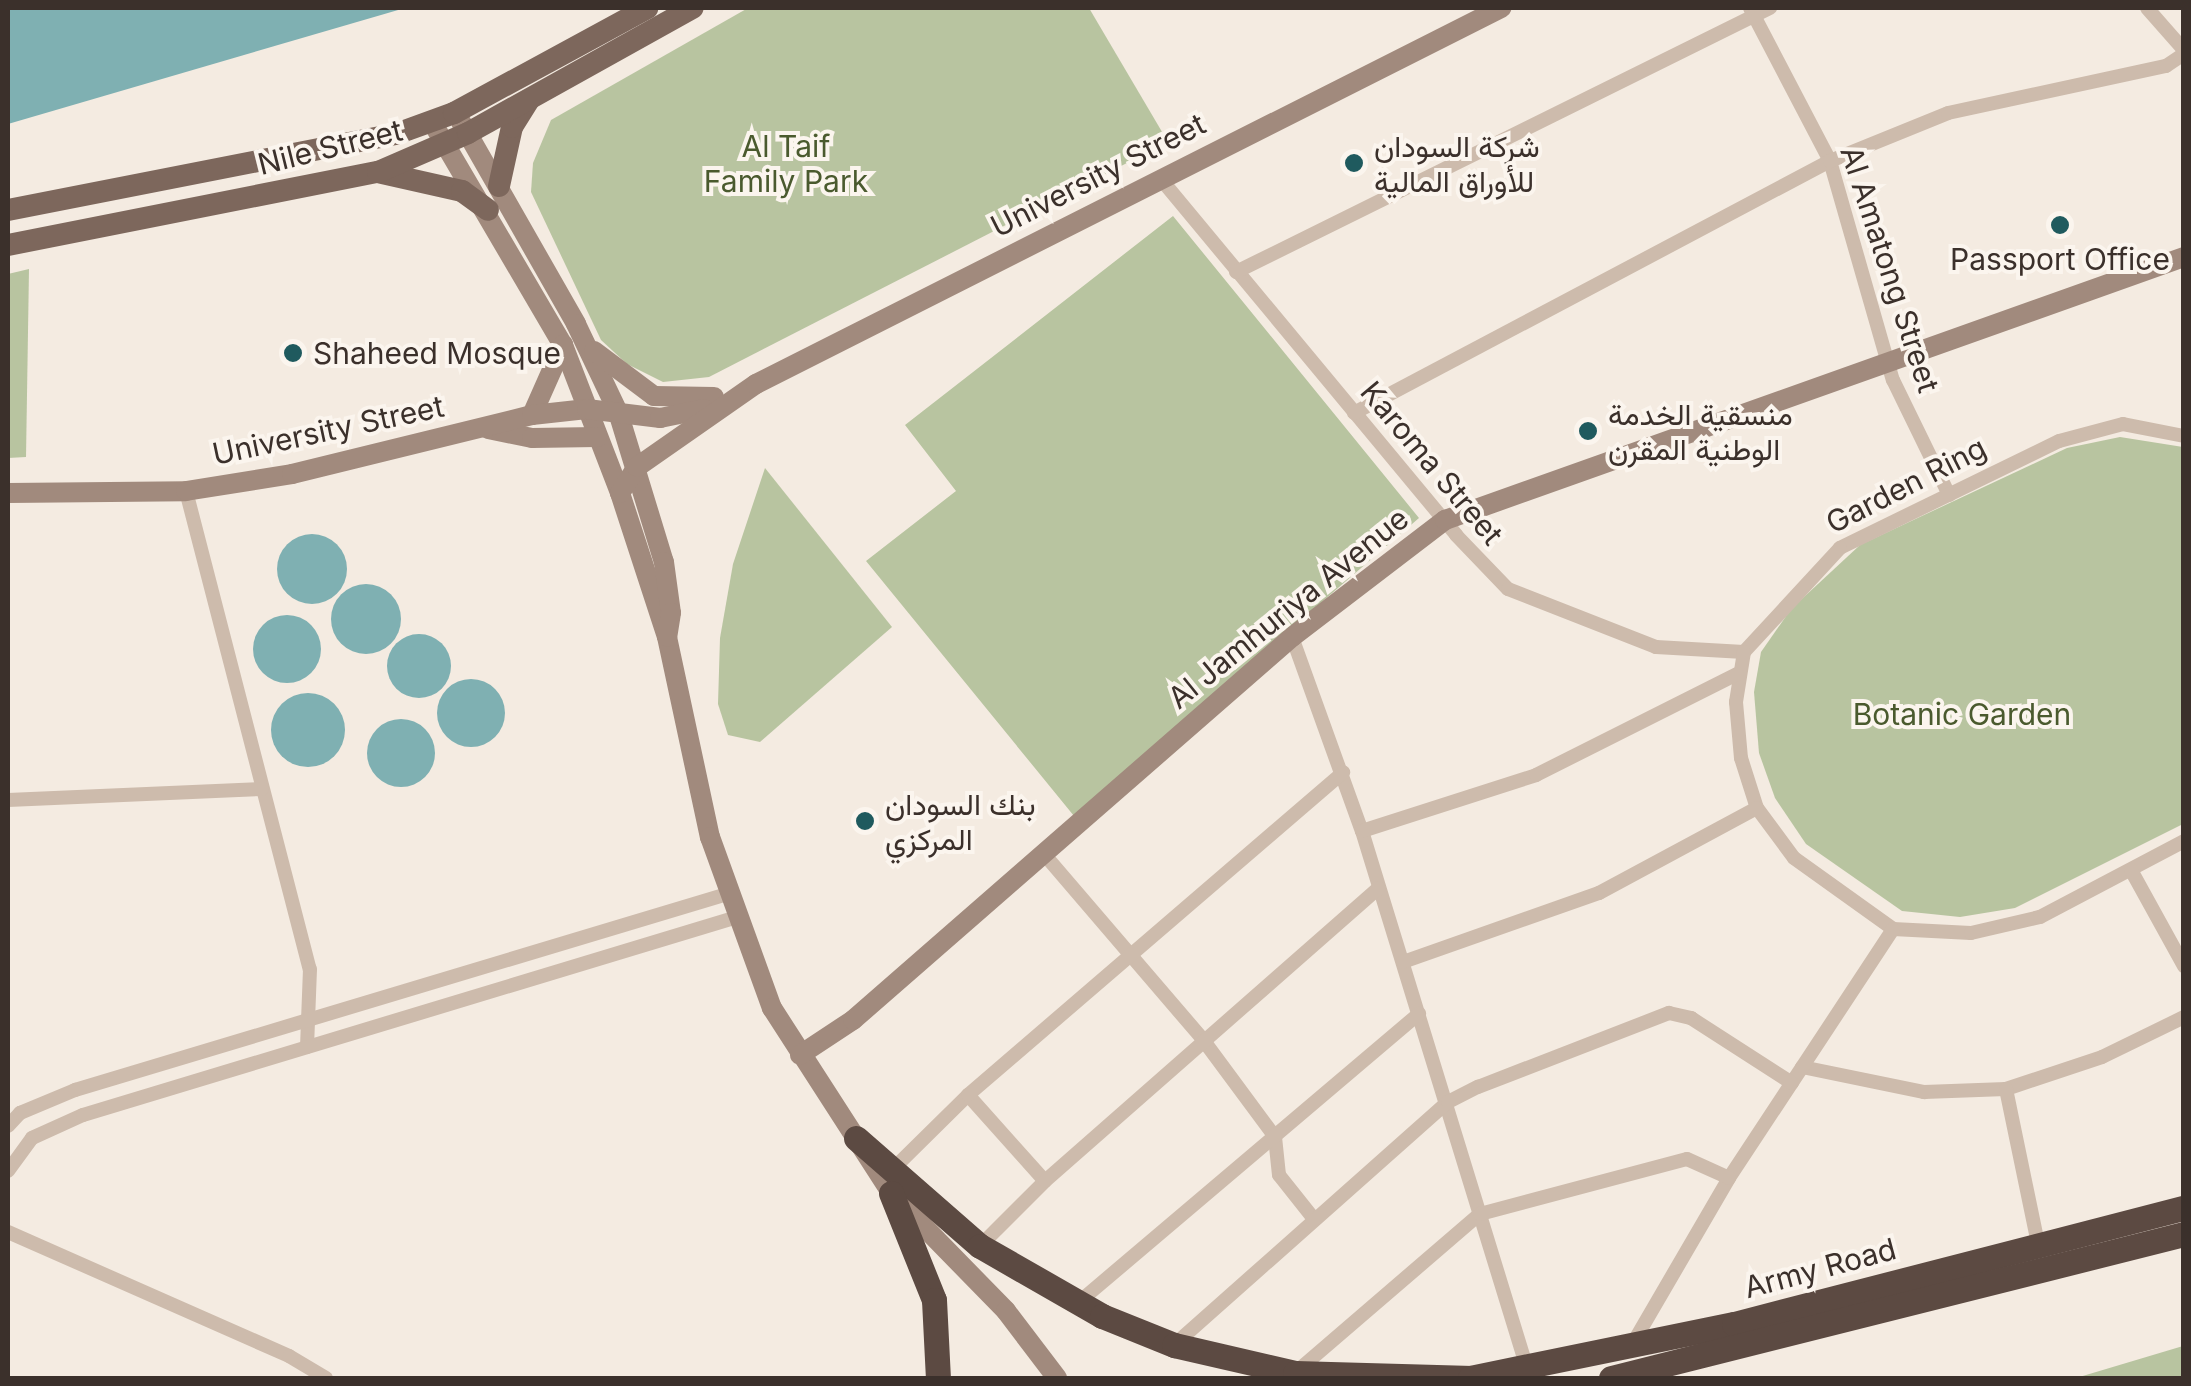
<!DOCTYPE html>
<html>
<head>
<meta charset="utf-8">
<style>
  body { margin:0 }
  #map { position:relative; width:2191px; height:1386px; overflow:hidden; background:#f4ebe1; font-family:Inter,Vazirmatn,sans-serif }
  div>[style] { position:absolute }
  .green>* { inset:0; background:#b8c4a0 }
  .water>* { inset:0; background:#7fb0b2 }
  .round { border-radius:50% }
  .street>* { height:14px; margin:-7px; padding:0 7px; transform-origin:7px; border-radius:7px; background:#cdbbac }
  .secondary>* { height:20px; margin:-10px; padding:0 10px; transform-origin:10px; border-radius:10px; background:#a18a7d }
  .primary>* { height:22px; margin:-11px; padding:0 11px; transform-origin:11px; border-radius:11px; background:#7d675c }
  .highway>* { height:25px; margin:-12.5px; padding:0 12.5px; transform-origin:12.5px; border-radius:12.5px; background:#5c4a42 }
  .dots>* { width:28px; height:28px; translate:-50% -50%; box-sizing:border-box; border:5px solid #fbf5ee; border-radius:50% }
  span { translate:-50% -50%; white-space:nowrap; text-align:center; line-height:1.15; -webkit-text-stroke:8px #fbf5ee; paint-order:stroke }
  .park-label { font-size:30px; color:#4a5a2e }
  .poi-label { font-size:30px; color:#3b302b }
  .left { translate:0 -50%; text-align:left }
  .street-label { font-size:30px; color:#3b302b }
  .frame { position:absolute; inset:0; border:10px solid #3b302b; pointer-events:none }
</style>
</head>
<body>
<div id="map">
  <div class="green">
    <div style="clip-path:polygon(748px 8px,1089px 8px,1168px 142px,709px 377px,663px 382px,627px 364px,601px 340px,531px 192px,533px 163px,551px 120px)"></div>
    <div style="clip-path:polygon(1173px 216px,1419px 518px,1074px 816px,866px 561px,956px 491px,905px 425px)"></div>
    <div style="clip-path:polygon(29px 269px,26px 457px,8px 458px,8px 274px)"></div>
    <div style="clip-path:polygon(2120px 437px,2183px 447px,2183px 824px,2015px 908px,1960px 917px,1902px 911px,1806px 844px,1775px 798px,1759px 753px,1754px 692px,1761px 652px,1791px 609px,1860px 545px,2067px 448px)"></div>
    <div style="clip-path:polygon(765px 468px,892px 627px,760px 742px,728px 735px,718px 704px,720px 638px,733px 564px)"></div>
    <div style="clip-path:polygon(2183px 1346px,2183px 1378px,2076px 1378px)"></div>
  </div>
  <div class="water">
    <div style="clip-path:polygon(8px 8px,405px 8px,8px 124px)"></div>
    <div class="round" style="left:277px;top:534px;width:70px;height:70px"></div>
    <div class="round" style="left:331px;top:584px;width:70px;height:70px"></div>
    <div class="round" style="left:253px;top:615px;width:68px;height:68px"></div>
    <div class="round" style="left:387px;top:634px;width:64px;height:64px"></div>
    <div class="round" style="left:437px;top:679px;width:68px;height:68px"></div>
    <div class="round" style="left:271px;top:693px;width:74px;height:74px"></div>
    <div class="round" style="left:367px;top:719px;width:68px;height:68px"></div>
  </div>
  <div class="street">
    <div style="left:1750px;top:8px;width:173px;rotate:62.4deg"></div>
    <div style="left:1830px;top:161px;width:228px;rotate:74deg"></div>
    <div style="left:1893px;top:380px;width:128px;rotate:64deg"></div>
    <div style="left:2147px;top:8px;width:56px;rotate:48.6deg"></div>
    <div style="left:1160px;top:178px;width:464px;rotate:50.3deg"></div>
    <div style="left:1456px;top:535px;width:75px;rotate:46.1deg"></div>
    <div style="left:1508px;top:589px;width:159px;rotate:21.4deg"></div>
    <div style="left:1656px;top:647px;width:88px;rotate:3.3deg"></div>
    <div style="left:1236px;top:272px;width:596px;rotate:-26.31deg"></div>
    <div style="left:1354px;top:413px;width:539px;rotate:-27.9deg"></div>
    <div style="left:1830px;top:161px;width:127px;rotate:-22.1deg"></div>
    <div style="left:1948px;top:113px;width:223px;rotate:-12.2deg"></div>
    <div style="left:2166px;top:66px;width:22px;rotate:-34deg"></div>
    <div style="left:2184px;top:436px;width:62px;rotate:-168.9deg"></div>
    <div style="left:2123px;top:424px;width:66px;rotate:165.1deg"></div>
    <div style="left:2059px;top:441px;width:244px;rotate:154deg"></div>
    <div style="left:1840px;top:548px;width:142px;rotate:132.7deg"></div>
    <div style="left:1744px;top:652px;width:51px;rotate:99.1deg"></div>
    <div style="left:1736px;top:702px;width:56px;rotate:84.9deg"></div>
    <div style="left:1741px;top:758px;width:52px;rotate:72.3deg"></div>
    <div style="left:1757px;top:808px;width:62px;rotate:53.5deg"></div>
    <div style="left:1794px;top:858px;width:122px;rotate:35.6deg"></div>
    <div style="left:1893px;top:929px;width:78px;rotate:2.9deg"></div>
    <div style="left:1971px;top:933px;width:71px;rotate:-13.1deg"></div>
    <div style="left:2040px;top:917px;width:163px;rotate:-27.8deg"></div>
    <div style="left:186px;top:491px;width:494px;rotate:75.5deg"></div>
    <div style="left:310px;top:969px;width:78px;rotate:92.2deg"></div>
    <div style="left:1292px;top:637px;width:206px;rotate:70.2deg"></div>
    <div style="left:1362px;top:831px;width:562px;rotate:72.92deg"></div>
    <div style="left:8px;top:800px;width:254px;rotate:-2.5deg"></div>
    <div style="left:1362px;top:831px;width:183px;rotate:-17.8deg"></div>
    <div style="left:1536px;top:775px;width:225px;rotate:-26.7deg"></div>
    <div style="left:1044px;top:854px;width:246px;rotate:49.4deg"></div>
    <div style="left:1204px;top:1041px;width:119px;rotate:53.5deg"></div>
    <div style="left:1275px;top:1137px;width:38px;rotate:84deg"></div>
    <div style="left:1279px;top:1175px;width:56px;rotate:51.5deg"></div>
    <div style="left:2131px;top:870px;width:110px;rotate:61.1deg"></div>
    <div style="left:1403px;top:962px;width:208px;rotate:-19.4deg"></div>
    <div style="left:1599px;top:893px;width:179px;rotate:-28.3deg"></div>
    <div style="left:1802px;top:1067px;width:125px;rotate:11.6deg"></div>
    <div style="left:1924px;top:1092px;width:82px;rotate:-2.1deg"></div>
    <div style="left:2006px;top:1089px;width:101px;rotate:-18.4deg"></div>
    <div style="left:2102px;top:1057px;width:91px;rotate:-26deg"></div>
    <div style="left:2006px;top:1089px;width:158px;rotate:78.3deg"></div>
    <div style="left:968px;top:1095px;width:115px;rotate:48.2deg"></div>
    <div style="left:8px;top:1126px;width:18px;rotate:-47deg"></div>
    <div style="left:20px;top:1113px;width:60px;rotate:-22.7deg"></div>
    <div style="left:75px;top:1090px;width:681px;rotate:-16.73deg"></div>
    <div style="left:892px;top:1170px;width:107px;rotate:-44.6deg"></div>
    <div style="left:968px;top:1095px;width:495px;rotate:-40.7deg"></div>
    <div style="left:8px;top:1171px;width:41px;rotate:-54deg"></div>
    <div style="left:32px;top:1138px;width:56px;rotate:-24.3deg"></div>
    <div style="left:83px;top:1115px;width:680px;rotate:-16.84deg"></div>
    <div style="left:8px;top:1232px;width:307px;rotate:23.8deg"></div>
    <div style="left:289px;top:1356px;width:43px;rotate:30.7deg"></div>
    <div style="left:980px;top:1246px;width:92px;rotate:-45deg"></div>
    <div style="left:1045px;top:1181px;width:444px;rotate:-41.3deg"></div>
    <div style="left:1079px;top:1302px;width:446px;rotate:-40.3deg"></div>
    <div style="left:1633px;top:1343px;width:191px;rotate:-59.8deg"></div>
    <div style="left:1729px;top:1178px;width:298px;rotate:-56.6deg"></div>
    <div style="left:1174px;top:1345px;width:366px;rotate:-41.6deg"></div>
    <div style="left:1448px;top:1102px;width:34px;rotate:-27deg"></div>
    <div style="left:1478px;top:1087px;width:205px;rotate:-21.2deg"></div>
    <div style="left:1669px;top:1013px;width:23px;rotate:13deg"></div>
    <div style="left:1691px;top:1018px;width:120px;rotate:32.8deg"></div>
    <div style="left:1296px;top:1372px;width:243px;rotate:-40.7deg"></div>
    <div style="left:1480px;top:1214px;width:214px;rotate:-14.9deg"></div>
    <div style="left:1687px;top:1159px;width:46px;rotate:24.3deg"></div>
  </div>
  <div class="secondary">
    <div style="left:432px;top:122px;width:259px;rotate:59.6deg"></div>
    <div style="left:563px;top:345px;width:159px;rotate:68.9deg"></div>
    <div style="left:620px;top:493px;width:151px;rotate:71.9deg"></div>
    <div style="left:667px;top:637px;width:205px;rotate:77.9deg"></div>
    <div style="left:710px;top:837px;width:182px;rotate:70.1deg"></div>
    <div style="left:772px;top:1008px;width:220px;rotate:57.2deg"></div>
    <div style="left:891px;top:1193px;width:165px;rotate:45.7deg"></div>
    <div style="left:1006px;top:1311px;width:84px;rotate:52.7deg"></div>
    <div style="left:461px;top:122px;width:232px;rotate:60.3deg"></div>
    <div style="left:576px;top:324px;width:98px;rotate:64.5deg"></div>
    <div style="left:618px;top:412px;width:157px;rotate:73deg"></div>
    <div style="left:664px;top:562px;width:51px;rotate:82.2deg"></div>
    <div style="left:671px;top:613px;width:24px;rotate:99deg"></div>
    <div style="left:594px;top:351px;width:75px;rotate:36.9deg"></div>
    <div style="left:654px;top:396px;width:60px;rotate:1deg"></div>
    <div style="left:532px;top:415px;width:77px;rotate:-66.1deg"></div>
    <div style="left:488px;top:429px;width:45px;rotate:11.6deg"></div>
    <div style="left:532px;top:438px;width:65px;rotate:-0.9deg"></div>
    <div style="left:8px;top:493px;width:178px;rotate:-0.6deg"></div>
    <div style="left:186px;top:491px;width:107px;rotate:-9.1deg"></div>
    <div style="left:292px;top:474px;width:247px;rotate:-13.8deg"></div>
    <div style="left:532px;top:415px;width:55px;rotate:-6.2deg"></div>
    <div style="left:587px;top:409px;width:74px;rotate:7deg"></div>
    <div style="left:660px;top:418px;width:45px;rotate:-11.6deg"></div>
    <div style="left:620px;top:493px;width:31px;rotate:-57deg"></div>
    <div style="left:637px;top:467px;width:145px;rotate:-34.9deg"></div>
    <div style="left:756px;top:384px;width:835px;rotate:-26.78deg"></div>
    <div style="left:800px;top:1055px;width:64px;rotate:-33.4deg"></div>
    <div style="left:853px;top:1020px;width:583px;rotate:-41.1deg"></div>
    <div style="left:1292px;top:637px;width:193px;rotate:-37.4deg"></div>
    <div style="left:1445px;top:520px;width:784px;rotate:-19.59deg"></div>
  </div>
  <div class="primary">
    <div style="left:382px;top:173px;width:82px;rotate:12.7deg"></div>
    <div style="left:462px;top:191px;width:32px;rotate:36deg"></div>
    <div style="left:499px;top:186px;width:60px;rotate:-77.6deg"></div>
    <div style="left:512px;top:127px;width:31px;rotate:-58deg"></div>
    <div style="left:8px;top:210px;width:395px;rotate:-11.1deg"></div>
    <div style="left:396px;top:134px;width:62px;rotate:-19.9deg"></div>
    <div style="left:454px;top:113px;width:220px;rotate:-28.5deg"></div>
    <div style="left:8px;top:245px;width:377px;rotate:-11.2deg"></div>
    <div style="left:378px;top:172px;width:98px;rotate:-23.4deg"></div>
    <div style="left:468px;top:133px;width:257px;rotate:-29.1deg"></div>
  </div>
  <div class="highway">
    <div style="left:856px;top:1138px;width:164px;rotate:41.1deg"></div>
    <div style="left:980px;top:1246px;width:141px;rotate:29.8deg"></div>
    <div style="left:1102px;top:1316px;width:78px;rotate:21.9deg"></div>
    <div style="left:1174px;top:1345px;width:124px;rotate:13deg"></div>
    <div style="left:1295px;top:1373px;width:177px;rotate:1.6deg"></div>
    <div style="left:891px;top:1193px;width:115px;rotate:68.1deg"></div>
    <div style="left:934px;top:1300px;width:78px;rotate:87.1deg"></div>
    <div style="left:1470px;top:1378px;width:269px;rotate:-11.6deg"></div>
    <div style="left:1734px;top:1324px;width:465px;rotate:-14.5deg"></div>
    <div style="left:1611px;top:1378px;width:591px;rotate:-14.11deg"></div>
  </div>
  <div class="dots">
    <div style="left:1354px;top:163px;background:#1f5a5e"></div>
    <div style="left:2060px;top:225px;background:#1f5a5e"></div>
    <div style="left:293px;top:353px;background:#1f5a5e"></div>
    <div style="left:1588px;top:431px;background:#1f5a5e"></div>
    <div style="left:865px;top:821px;background:#1f5a5e"></div>
  </div>
  <div class="park-label">
    <span style="left:786px;top:163px">Al Taif<br>Family Park</span>
    <span style="left:1962px;top:714px">Botanic Garden</span>
  </div>
  <div class="poi-label">
    <span class="left" style="left:1374px;top:163px">شركة السودان<br>للأوراق المالية</span>
    <span style="left:2060px;top:259px">Passport Office</span>
    <span class="left" style="left:313px;top:353px">Shaheed Mosque</span>
    <span class="left" style="left:1608px;top:431px">منسقية الخدمة<br>الوطنية المقرن</span>
    <span class="left" style="left:885px;top:821px">بنك السودان<br>المركزي</span>
  </div>
  <div class="street-label">
    <span style="left:330px;top:147px;rotate:-14deg">Nile Street</span>
    <span style="left:1098px;top:175px;rotate:-27deg">University Street</span>
    <span style="left:1890px;top:269px;rotate:72deg">Al Amatong Street</span>
    <span style="left:328px;top:430px;rotate:-12deg">University Street</span>
    <span style="left:1432px;top:463px;rotate:50deg">Karoma Street</span>
    <span style="left:1906px;top:485px;rotate:-27deg">Garden Ring</span>
    <span style="left:1288px;top:608px;rotate:-39deg">Al Jamhuriya Avenue</span>
    <span style="left:1820px;top:1268px;rotate:-15deg">Army Road</span>
  </div>
  <div class="frame"></div>
</div>
</body>
</html>
